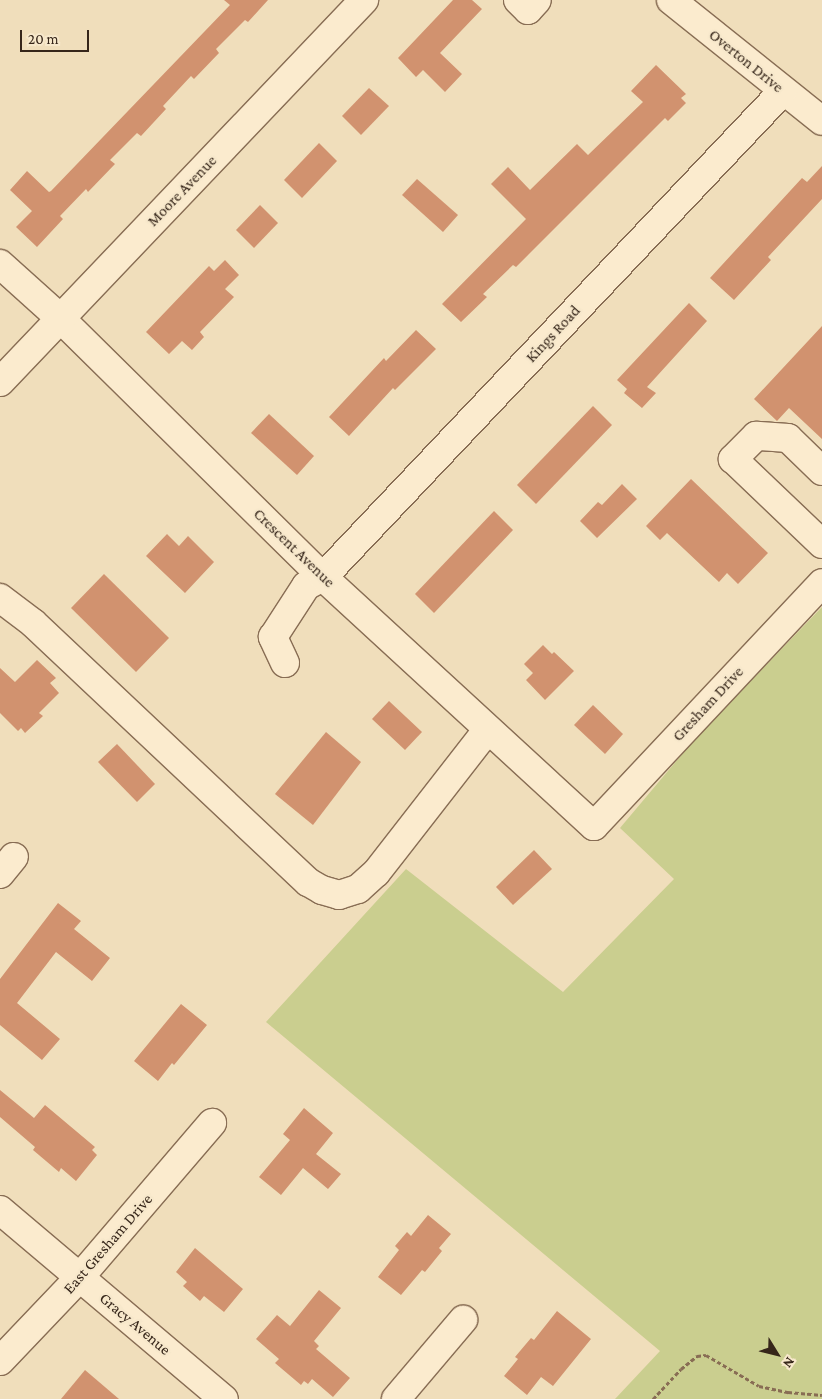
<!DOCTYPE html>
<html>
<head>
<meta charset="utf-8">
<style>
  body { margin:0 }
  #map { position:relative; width:822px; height:1399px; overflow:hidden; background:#f0debb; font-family:"Crimson Pro",serif }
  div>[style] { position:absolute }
  .green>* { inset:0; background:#cace8f }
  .building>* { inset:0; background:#d1926f }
  .path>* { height:3px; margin-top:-1.5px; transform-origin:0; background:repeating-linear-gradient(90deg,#886d54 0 4px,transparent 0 6.5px) }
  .roads { filter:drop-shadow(1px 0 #886d54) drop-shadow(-1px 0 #886d54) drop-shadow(0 1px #886d54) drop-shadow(0 -1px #886d54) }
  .minor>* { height:28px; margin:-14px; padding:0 14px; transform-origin:14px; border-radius:14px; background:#fbebce }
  span { translate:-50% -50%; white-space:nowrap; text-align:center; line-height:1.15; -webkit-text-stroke:4.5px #f7e8cb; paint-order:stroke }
  .street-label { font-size:16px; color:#36261a }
  .north { position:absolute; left:752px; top:1329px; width:50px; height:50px; -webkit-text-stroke:4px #f7e8cb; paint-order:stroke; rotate:126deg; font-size:14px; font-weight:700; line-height:20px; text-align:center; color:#36261a }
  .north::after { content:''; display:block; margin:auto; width:18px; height:22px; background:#36261a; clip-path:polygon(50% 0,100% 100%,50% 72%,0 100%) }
  .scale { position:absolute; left:20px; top:30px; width:69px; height:22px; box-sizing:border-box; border:2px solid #36261a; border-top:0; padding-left:6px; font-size:15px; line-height:18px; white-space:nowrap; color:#36261a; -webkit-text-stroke:4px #f7e8cb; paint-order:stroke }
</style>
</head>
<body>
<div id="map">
  <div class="green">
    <div style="clip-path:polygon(822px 607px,822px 1399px,615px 1399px,660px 1351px,266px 1022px,406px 869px,563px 992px,674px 879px,620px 828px,694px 740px)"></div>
  </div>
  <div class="building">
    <div style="clip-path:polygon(224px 0,268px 0,248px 22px,245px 20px,216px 49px,219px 53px,194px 79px,191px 76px,163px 106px,166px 109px,141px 136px,137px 133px,110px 160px,115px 164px,88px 192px,86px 189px,60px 216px,63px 219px,37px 247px,16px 227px,32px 211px,10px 190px,27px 171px,49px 192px,51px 191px,230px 5px)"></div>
    <div style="clip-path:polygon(453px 0,472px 0,482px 9px,440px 53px,462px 74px,445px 92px,423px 70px,416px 77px,398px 58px)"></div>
    <div style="clip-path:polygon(656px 65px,686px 94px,681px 98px,686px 103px,668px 121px,665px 118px,516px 267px,513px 265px,483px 294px,487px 297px,461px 322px,442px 304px,526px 219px,491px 184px,508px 167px,530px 190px,577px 144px,588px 155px,643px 102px,631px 91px)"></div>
    <div style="clip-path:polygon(369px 88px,389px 106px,361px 135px,342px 116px)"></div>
    <div style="clip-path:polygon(319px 143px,337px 161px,302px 198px,284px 180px)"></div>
    <div style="clip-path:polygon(822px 166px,822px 199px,768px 257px,771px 260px,734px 300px,710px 278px,802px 178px,807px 182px)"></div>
    <div style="clip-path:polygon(417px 179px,458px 215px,443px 232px,402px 195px)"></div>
    <div style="clip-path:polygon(260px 205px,278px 223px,254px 248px,236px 230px)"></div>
    <div style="clip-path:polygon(225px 260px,239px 275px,225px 289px,234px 297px,200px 332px,204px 337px,192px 350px,182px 341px,169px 354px,146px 332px,209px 266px,214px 271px)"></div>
    <div style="clip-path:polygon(689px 303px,707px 321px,647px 387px,656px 393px,642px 408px,624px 393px,627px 389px,617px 380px)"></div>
    <div style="clip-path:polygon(822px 326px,822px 439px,789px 408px,777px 421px,754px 399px)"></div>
    <div style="clip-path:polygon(416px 330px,436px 349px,395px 390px,393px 388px,349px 436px,329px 417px,384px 358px,386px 361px)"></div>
    <div style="clip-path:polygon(593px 406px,612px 425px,536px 504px,517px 485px)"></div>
    <div style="clip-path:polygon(269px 414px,314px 456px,297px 475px,251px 433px)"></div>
    <div style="clip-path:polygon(691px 479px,768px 553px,738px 584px,727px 573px,719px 582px,667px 533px,660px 540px,646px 526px)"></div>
    <div style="clip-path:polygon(622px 484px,637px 499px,597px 538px,580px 521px,598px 502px,602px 505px)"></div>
    <div style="clip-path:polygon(494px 511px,513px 530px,434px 613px,415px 594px)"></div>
    <div style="clip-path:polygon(167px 534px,179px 546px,188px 536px,214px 562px,185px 593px,146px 556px)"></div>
    <div style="clip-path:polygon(104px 574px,169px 638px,136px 672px,71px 608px)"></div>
    <div style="clip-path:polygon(543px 645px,552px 654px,554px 652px,574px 671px,545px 700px,526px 680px,533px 673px,524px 664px)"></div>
    <div style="clip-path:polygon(37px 660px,56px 678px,50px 683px,59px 693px,39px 713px,43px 716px,25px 733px,21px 728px,18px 731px,0 713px,0 668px,15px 682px)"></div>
    <div style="clip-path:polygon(389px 701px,422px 732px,405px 750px,372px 719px)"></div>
    <div style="clip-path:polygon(593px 705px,623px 734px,605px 754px,574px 725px)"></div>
    <div style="clip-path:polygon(326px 732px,361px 762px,313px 825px,275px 794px)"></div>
    <div style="clip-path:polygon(117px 744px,155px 784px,137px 802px,98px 762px)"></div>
    <div style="clip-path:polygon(534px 850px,552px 869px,513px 905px,496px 887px)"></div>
    <div style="clip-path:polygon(58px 903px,81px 921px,74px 929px,110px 958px,92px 981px,56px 952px,17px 1003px,60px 1039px,42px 1060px,0 1025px,0 979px)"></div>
    <div style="clip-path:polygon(181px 1004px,207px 1025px,174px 1065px,172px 1063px,158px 1081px,134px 1061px)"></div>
    <div style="clip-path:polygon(0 1090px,34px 1118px,45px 1105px,95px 1147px,92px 1150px,97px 1155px,76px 1181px,61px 1168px,59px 1172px,33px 1150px,35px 1147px,0 1117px)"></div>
    <div style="clip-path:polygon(304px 1108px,333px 1133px,316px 1154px,341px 1174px,328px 1189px,303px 1168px,281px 1195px,259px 1177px,290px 1140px,283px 1134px)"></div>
    <div style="clip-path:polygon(428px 1215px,451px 1234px,439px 1248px,442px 1251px,425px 1272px,422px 1270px,401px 1295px,378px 1277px,399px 1250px,395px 1246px,407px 1232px,411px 1236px)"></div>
    <div style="clip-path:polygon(195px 1248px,243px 1289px,224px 1312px,204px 1296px,200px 1301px,183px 1286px,187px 1282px,176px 1272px)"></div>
    <div style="clip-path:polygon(319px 1290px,341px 1308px,314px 1341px,319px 1346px,316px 1349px,350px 1378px,333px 1397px,312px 1379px,308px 1384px,304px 1381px,301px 1385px,275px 1363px,279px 1359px,256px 1339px,277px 1315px,290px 1326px)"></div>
    <div style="clip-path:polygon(557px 1311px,591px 1339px,553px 1386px,541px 1377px,527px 1395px,504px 1376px,518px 1359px,515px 1357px,531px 1338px,534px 1340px)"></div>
    <div style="clip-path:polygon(85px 1370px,119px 1399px,61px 1399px)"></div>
  </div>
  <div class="path">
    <div style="left:653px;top:1399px;width:41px;rotate:-47deg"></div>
    <div style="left:681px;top:1369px;width:21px;rotate:-39deg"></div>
    <div style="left:697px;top:1356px;width:9px;rotate:-6deg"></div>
    <div style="left:706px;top:1355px;width:61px;rotate:30.3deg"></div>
    <div style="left:759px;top:1386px;width:30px;rotate:12deg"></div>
    <div style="left:788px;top:1392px;width:34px;rotate:5deg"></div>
  </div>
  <div class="roads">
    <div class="minor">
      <div style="left:518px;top:0;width:14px;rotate:45deg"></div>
      <div style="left:528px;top:10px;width:13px;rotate:-48deg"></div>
      <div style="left:671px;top:0;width:193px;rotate:38.7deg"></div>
      <div style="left:0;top:264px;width:82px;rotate:42deg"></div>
      <div style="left:61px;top:319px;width:368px;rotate:44.6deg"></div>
      <div style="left:323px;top:577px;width:368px;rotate:42.6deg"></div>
      <div style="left:594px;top:826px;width:333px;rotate:-46.8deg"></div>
      <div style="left:0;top:382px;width:528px;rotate:-46.38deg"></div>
      <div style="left:822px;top:471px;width:47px;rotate:-135.9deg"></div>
      <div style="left:788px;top:438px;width:32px;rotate:-176deg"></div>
      <div style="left:756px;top:436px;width:33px;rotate:135deg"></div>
      <div style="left:733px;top:459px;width:123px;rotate:43.7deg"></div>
      <div style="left:0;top:598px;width:41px;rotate:37.1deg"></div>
      <div style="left:33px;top:623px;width:378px;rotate:43.3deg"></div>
      <div style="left:308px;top:882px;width:16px;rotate:30deg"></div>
      <div style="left:322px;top:890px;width:18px;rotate:16deg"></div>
      <div style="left:339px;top:895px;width:20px;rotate:-18deg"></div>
      <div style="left:358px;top:889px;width:24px;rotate:-42deg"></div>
      <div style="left:376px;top:873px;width:182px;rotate:-52.1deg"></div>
      <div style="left:285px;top:663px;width:29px;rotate:-115deg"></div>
      <div style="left:273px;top:637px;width:61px;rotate:-57.1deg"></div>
      <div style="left:306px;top:586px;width:19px;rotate:-28deg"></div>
      <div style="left:323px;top:577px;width:669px;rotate:-46.57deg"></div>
      <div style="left:0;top:874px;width:22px;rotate:-51deg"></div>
      <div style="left:0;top:1210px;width:293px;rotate:40.2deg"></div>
      <div style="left:0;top:1361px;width:116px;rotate:-46.4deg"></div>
      <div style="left:80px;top:1277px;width:203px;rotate:-49.4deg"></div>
      <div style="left:396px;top:1399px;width:104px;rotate:-49.7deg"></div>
    </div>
  </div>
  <div class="street-label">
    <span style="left:746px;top:61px;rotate:39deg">Overton Drive</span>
    <span style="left:182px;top:191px;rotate:-46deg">Moore Avenue</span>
    <span style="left:553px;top:334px;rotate:-47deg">Kings Road</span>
    <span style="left:294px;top:548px;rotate:44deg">Crescent Avenue</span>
    <span style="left:708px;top:704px;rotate:-47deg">Gresham Drive</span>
    <span style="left:108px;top:1244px;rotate:-49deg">East Gresham Drive</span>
    <span style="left:135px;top:1324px;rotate:40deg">Gracy Avenue</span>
  </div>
  <div class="north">N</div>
  <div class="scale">20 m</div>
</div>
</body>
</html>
